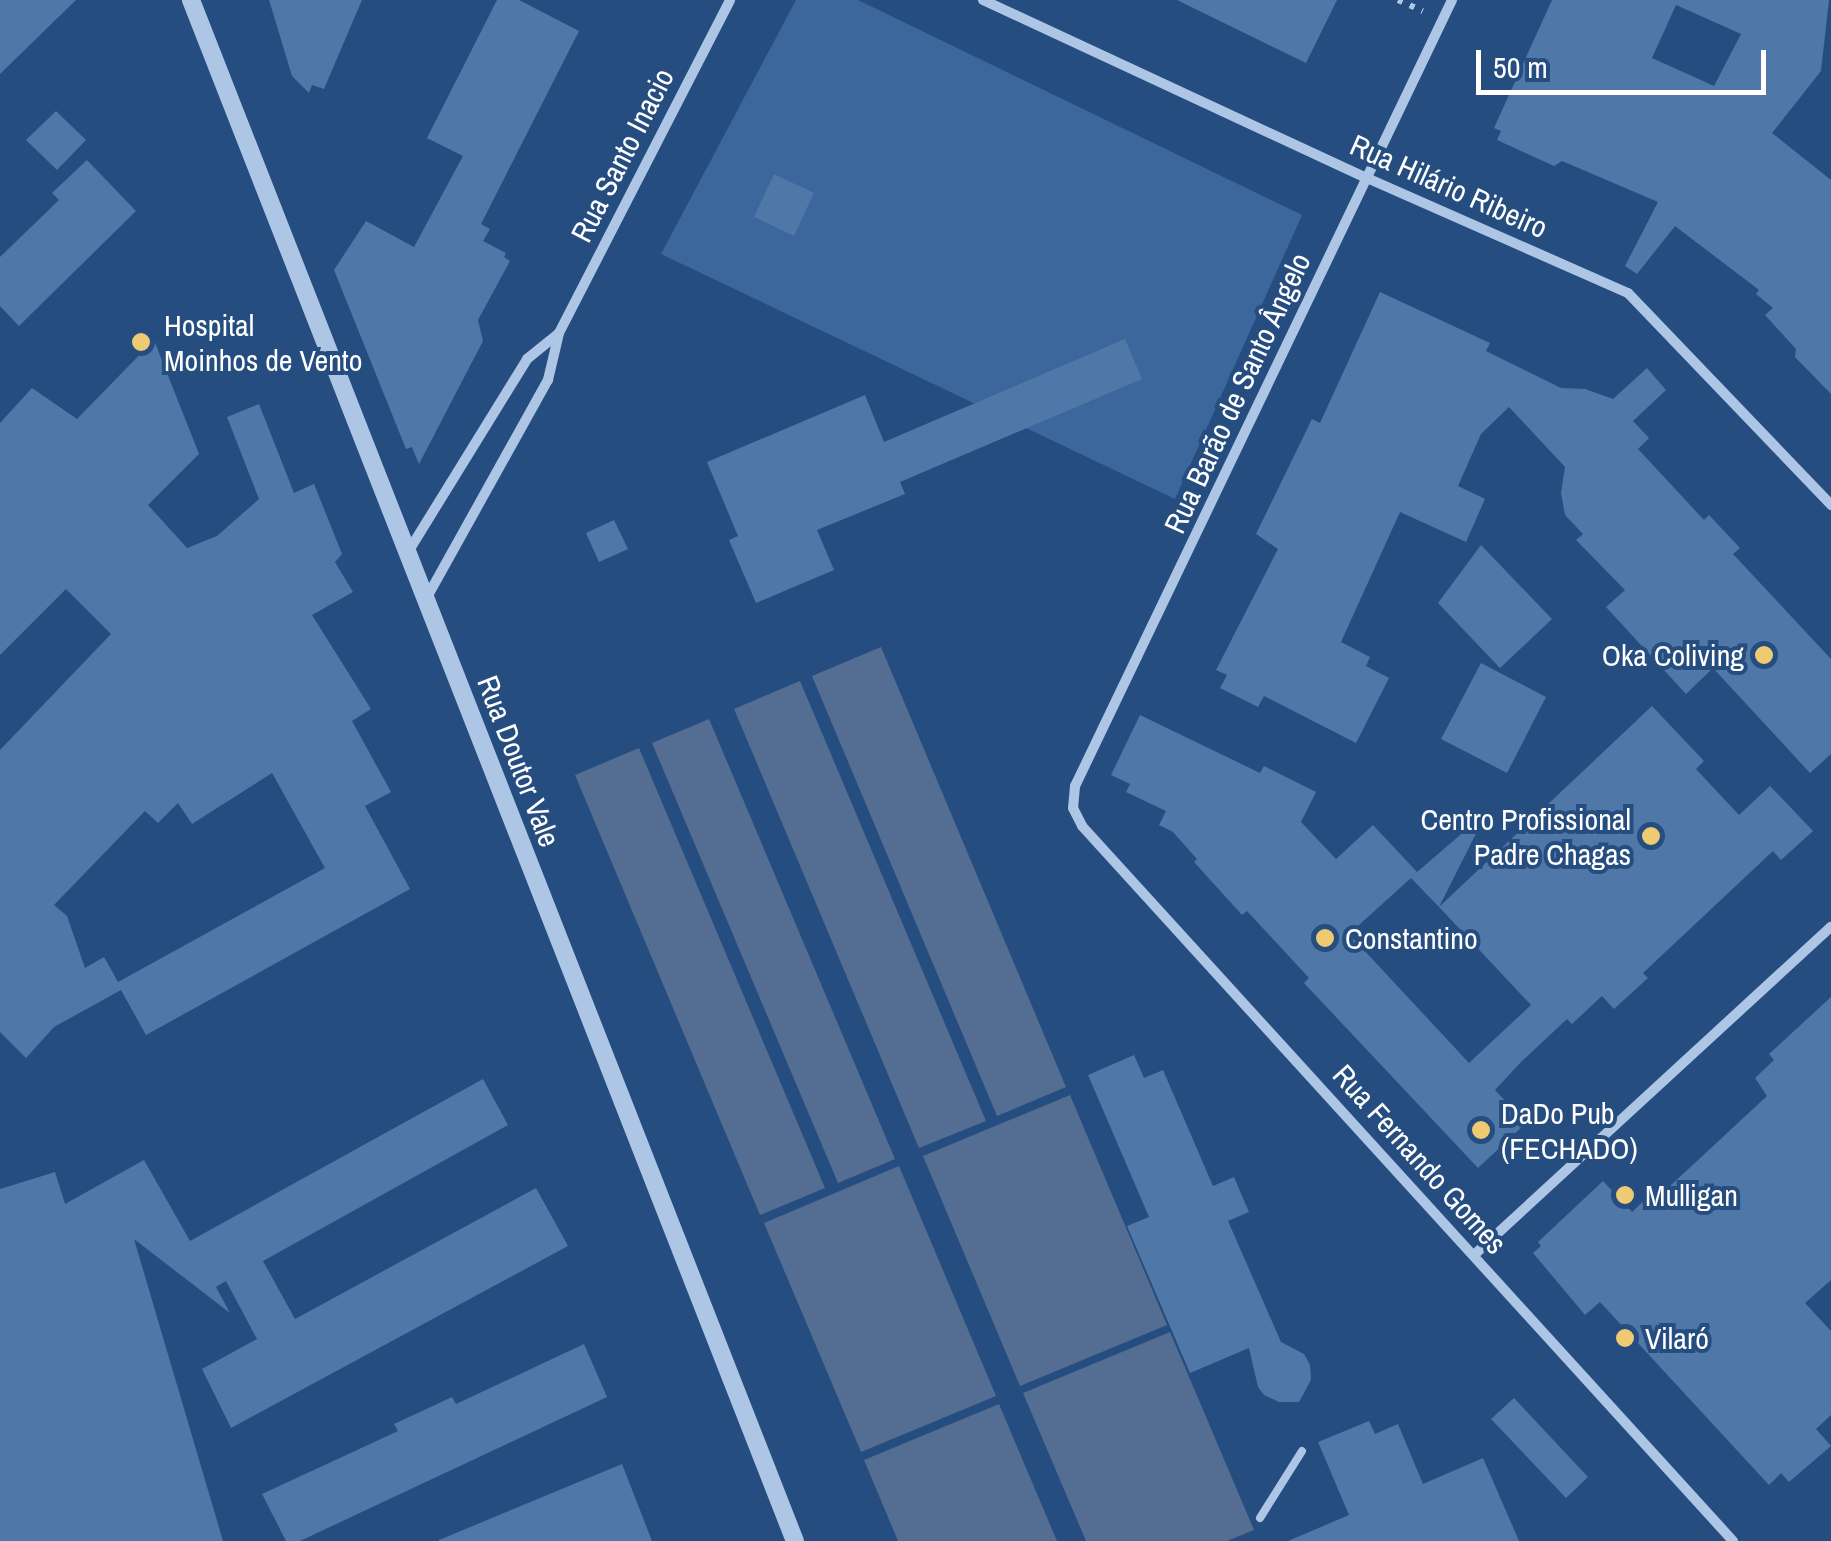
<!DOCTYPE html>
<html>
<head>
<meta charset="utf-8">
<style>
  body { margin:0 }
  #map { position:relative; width:1831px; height:1541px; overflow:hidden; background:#264d7f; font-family:"Archivo Narrow",sans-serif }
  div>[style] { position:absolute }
  .green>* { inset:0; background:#3b679c }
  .water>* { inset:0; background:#536e92 }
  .building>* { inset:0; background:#4f77a7 }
  .path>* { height:6px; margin-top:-3px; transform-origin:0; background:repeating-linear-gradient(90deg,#adc6e5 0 5px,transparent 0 13px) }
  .service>* { height:8px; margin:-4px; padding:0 4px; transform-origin:4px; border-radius:4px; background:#adc6e5 }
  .minor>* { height:10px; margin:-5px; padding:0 5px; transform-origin:5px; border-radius:5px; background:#adc6e5 }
  .tertiary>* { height:18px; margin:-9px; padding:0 9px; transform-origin:9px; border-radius:9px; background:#adc6e5 }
  .dots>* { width:28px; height:28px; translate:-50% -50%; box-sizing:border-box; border:5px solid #264d7f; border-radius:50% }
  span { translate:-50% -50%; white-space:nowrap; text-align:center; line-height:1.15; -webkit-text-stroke:8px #264d7f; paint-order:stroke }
  .street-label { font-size:30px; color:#fff }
  .poi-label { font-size:30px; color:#fff }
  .left { translate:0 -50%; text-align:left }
  .right { translate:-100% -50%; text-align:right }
  .scale { position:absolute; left:1476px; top:50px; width:290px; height:45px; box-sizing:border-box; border:5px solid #fff; border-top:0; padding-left:12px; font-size:30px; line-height:35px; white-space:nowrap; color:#fff; -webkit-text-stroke:8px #264d7f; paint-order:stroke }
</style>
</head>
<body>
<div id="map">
  <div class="green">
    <div style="clip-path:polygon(796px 0,858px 0,1302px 215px,1175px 499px,661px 254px)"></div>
  </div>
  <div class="water">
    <div style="clip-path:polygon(881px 647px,1066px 1087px,997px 1116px,812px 676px)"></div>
    <div style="clip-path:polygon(800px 681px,986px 1121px,919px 1148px,734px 709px)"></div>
    <div style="clip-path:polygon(709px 719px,895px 1159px,838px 1183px,652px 743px)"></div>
    <div style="clip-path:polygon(639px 748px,825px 1188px,760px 1215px,575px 775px)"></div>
    <div style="clip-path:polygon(1070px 1095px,1167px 1325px,1020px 1386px,923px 1156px)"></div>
    <div style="clip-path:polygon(899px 1166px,996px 1396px,861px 1452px,764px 1223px)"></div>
    <div style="clip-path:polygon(1170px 1332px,1254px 1530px,1227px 1541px,1086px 1541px,1023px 1393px)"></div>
    <div style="clip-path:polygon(999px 1404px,1057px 1541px,898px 1541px,864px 1460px)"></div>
  </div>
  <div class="building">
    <div style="clip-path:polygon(0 0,76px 0,0 74px)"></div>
    <div style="clip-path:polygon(269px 0,362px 0,324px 89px,312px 85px,309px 93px,292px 76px)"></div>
    <div style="clip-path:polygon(497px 0,519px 0,579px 31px,481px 224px,490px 229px,483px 241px,506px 253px,504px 257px,510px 261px,478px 320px,483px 341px,419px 464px,412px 447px,406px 449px,334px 270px,366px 221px,414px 247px,463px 156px,427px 138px)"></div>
    <div style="clip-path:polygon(1177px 0,1337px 0,1306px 63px)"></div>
    <div style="clip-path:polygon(evenodd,1552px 0,1829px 0,1821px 71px,1772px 133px,1831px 180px,1831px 394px,1795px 357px,1796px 349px,1765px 315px,1773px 308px,1756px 294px,1759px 290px,1675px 226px,1637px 274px,1625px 266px,1658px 202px,1562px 161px,1554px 166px,1497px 140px,1501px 131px,1494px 128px,1552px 0,1676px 5px,1741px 34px,1714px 86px,1652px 58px,1676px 5px)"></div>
    <div style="clip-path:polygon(56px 111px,86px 140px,57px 170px,26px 140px)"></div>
    <div style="clip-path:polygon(87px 160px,136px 211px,19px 326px,0 306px,0 257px,59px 200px,52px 193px)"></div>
    <div style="clip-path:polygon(774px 174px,814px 193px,794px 236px,754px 217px)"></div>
    <div style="clip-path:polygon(1380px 292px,1490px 343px,1486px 351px,1561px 388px,1585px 389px,1613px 399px,1647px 368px,1666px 390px,1633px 421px,1649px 438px,1638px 449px,1704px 520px,1709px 515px,1740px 548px,1733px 554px,1831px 659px,1831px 754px,1810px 773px,1713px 668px,1686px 694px,1606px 607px,1625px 590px,1576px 540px,1583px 534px,1565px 515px,1561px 493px,1565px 467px,1509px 407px,1481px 434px,1458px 486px,1485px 499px,1466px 542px,1400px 512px,1341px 642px,1370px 657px,1366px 666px,1389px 678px,1356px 743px,1264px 696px,1258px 707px,1220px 688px,1227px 675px,1216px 670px,1278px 549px,1256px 534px,1312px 419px,1320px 423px)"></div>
    <div style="clip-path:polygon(1125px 339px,1142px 379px,900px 482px,905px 494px,817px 530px,834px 570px,756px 603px,729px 540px,738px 536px,707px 462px,865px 395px,884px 442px)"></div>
    <div style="clip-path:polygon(evenodd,154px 340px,199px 454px,148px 505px,187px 548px,217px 536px,259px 499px,227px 417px,259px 404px,294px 493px,314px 484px,342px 554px,335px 562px,353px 592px,312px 615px,371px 709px,352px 721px,391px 792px,365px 806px,410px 889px,146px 1035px,121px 990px,54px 1027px,26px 1058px,0 1032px,0 750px,111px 634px,66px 589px,0 655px,0 423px,32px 388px,77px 419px,154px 340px,272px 773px,325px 868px,118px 982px,104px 957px,85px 968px,67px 916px,54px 905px,145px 811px,158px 823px,178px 803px,192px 824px,272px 773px)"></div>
    <div style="clip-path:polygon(614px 520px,628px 549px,599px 562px,586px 533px)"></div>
    <div style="clip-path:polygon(1481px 545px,1552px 619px,1500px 668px,1438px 603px)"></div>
    <div style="clip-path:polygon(1481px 663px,1546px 697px,1507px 773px,1441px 739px)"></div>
    <div style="clip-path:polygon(1652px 706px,1704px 761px,1696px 769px,1739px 815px,1770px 786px,1813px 831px,1781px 860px,1773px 851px,1643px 973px,1648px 978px,1614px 1009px,1602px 996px,1572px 1024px,1567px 1019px,1521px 1062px,1495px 1090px,1526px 1123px,1478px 1168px,1304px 983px,1309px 978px,1247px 911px,1242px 915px,1194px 862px,1197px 859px,1173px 832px,1159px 825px,1166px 811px,1126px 792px,1130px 784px,1111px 775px,1140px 715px,1260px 773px,1264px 766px,1316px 792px,1301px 822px,1336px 859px,1373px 825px,1417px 872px,1487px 812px,1439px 907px,1411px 878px,1349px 934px,1469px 1063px,1531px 1005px,1439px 907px)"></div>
    <div style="clip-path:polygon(1831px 997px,1831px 1280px,1805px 1303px,1831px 1331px,1831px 1415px,1816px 1429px,1831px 1446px,1789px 1482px,1781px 1473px,1769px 1485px,1600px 1302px,1585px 1315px,1533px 1253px,1541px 1246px,1538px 1242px,1603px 1181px,1632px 1212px,1651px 1194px,1656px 1199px,1767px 1096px,1755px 1078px,1774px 1060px,1769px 1054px)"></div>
    <div style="clip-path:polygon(1134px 1055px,1144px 1078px,1163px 1070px,1213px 1186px,1234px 1177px,1249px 1212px,1228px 1221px,1281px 1342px,1304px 1354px,1310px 1365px,1311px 1380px,1299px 1402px,1279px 1402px,1264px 1395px,1258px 1387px,1249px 1348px,1190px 1373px,1127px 1226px,1149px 1217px,1088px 1075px)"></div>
    <div style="clip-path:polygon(483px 1079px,508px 1125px,263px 1261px,295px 1319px,536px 1188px,568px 1246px,231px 1428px,202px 1369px,257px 1339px,226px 1281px,216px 1287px,230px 1313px,134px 1239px,223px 1541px,0 1541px,0 1189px,55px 1172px,65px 1204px,144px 1160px,190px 1241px)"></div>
    <div style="clip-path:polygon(584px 1344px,607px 1397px,300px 1541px,286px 1541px,262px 1494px,398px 1431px,394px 1424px,452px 1397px,456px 1404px)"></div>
    <div style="clip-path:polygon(1514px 1398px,1588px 1477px,1566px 1498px,1491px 1419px)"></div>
    <div style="clip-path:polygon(1369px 1421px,1375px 1434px,1398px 1424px,1423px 1484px,1483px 1458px,1519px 1541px,1288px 1541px,1349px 1515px,1318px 1442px)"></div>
    <div style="clip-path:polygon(622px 1464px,652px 1541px,439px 1541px,439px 1540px)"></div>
  </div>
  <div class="path">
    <div style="left:1398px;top:0;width:27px;rotate:24deg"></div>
  </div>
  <div class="service">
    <div style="left:1260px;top:1518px;width:79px;rotate:-57.9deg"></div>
  </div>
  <div class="minor">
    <div style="left:983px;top:0;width:423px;rotate:24.9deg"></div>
    <div style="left:1367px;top:178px;width:285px;rotate:23.8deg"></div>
    <div style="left:1628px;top:293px;width:294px;rotate:46.2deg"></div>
    <div style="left:1452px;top:0;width:872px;rotate:115.62deg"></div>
    <div style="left:1075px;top:786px;width:22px;rotate:95deg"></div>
    <div style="left:1073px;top:808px;width:20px;rotate:63deg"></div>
    <div style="left:1082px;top:826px;width:967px;rotate:47.68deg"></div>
    <div style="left:408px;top:552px;width:227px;rotate:-58.3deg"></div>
    <div style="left:527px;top:359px;width:40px;rotate:-39deg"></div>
    <div style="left:426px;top:599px;width:251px;rotate:-60.9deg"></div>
    <div style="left:548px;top:380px;width:48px;rotate:-76.8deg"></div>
    <div style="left:559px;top:333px;width:374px;rotate:-62.8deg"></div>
    <div style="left:1474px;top:1255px;width:485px;rotate:-42.6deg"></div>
  </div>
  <div class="tertiary">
    <div style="left:191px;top:0;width:1655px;rotate:68.6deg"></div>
  </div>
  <div class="dots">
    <div style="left:141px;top:342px;background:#eeca72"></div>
    <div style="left:1764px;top:655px;background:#eeca72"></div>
    <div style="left:1651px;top:836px;background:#eeca72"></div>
    <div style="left:1325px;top:938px;background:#eeca72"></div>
    <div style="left:1481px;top:1130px;background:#eeca72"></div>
    <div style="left:1625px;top:1195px;background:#eeca72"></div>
    <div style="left:1625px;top:1338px;background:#eeca72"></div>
  </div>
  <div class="street-label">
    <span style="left:622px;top:155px;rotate:-63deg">Rua Santo Inacio</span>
    <span style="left:1449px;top:186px;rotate:24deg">Rua Hilário Ribeiro</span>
    <span style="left:1237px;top:393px;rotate:-65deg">Rua Barão de Santo Ângelo</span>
    <span style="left:519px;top:761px;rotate:69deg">Rua Doutor Vale</span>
    <span style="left:1420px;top:1159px;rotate:48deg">Rua Fernando Gomes</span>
  </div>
  <div class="poi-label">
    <span class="left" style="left:164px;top:342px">Hospital<br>Moinhos de Vento</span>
    <span class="right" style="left:1744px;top:655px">Oka Coliving</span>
    <span class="right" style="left:1631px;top:836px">Centro Profissional<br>Padre Chagas</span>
    <span class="left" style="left:1345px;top:938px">Constantino</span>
    <span class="left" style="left:1501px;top:1130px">DaDo Pub<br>(FECHADO)</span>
    <span class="left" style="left:1645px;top:1195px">Mulligan</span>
    <span class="left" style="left:1645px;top:1338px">Vilaró</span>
  </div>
  <div class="scale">50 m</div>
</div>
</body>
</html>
